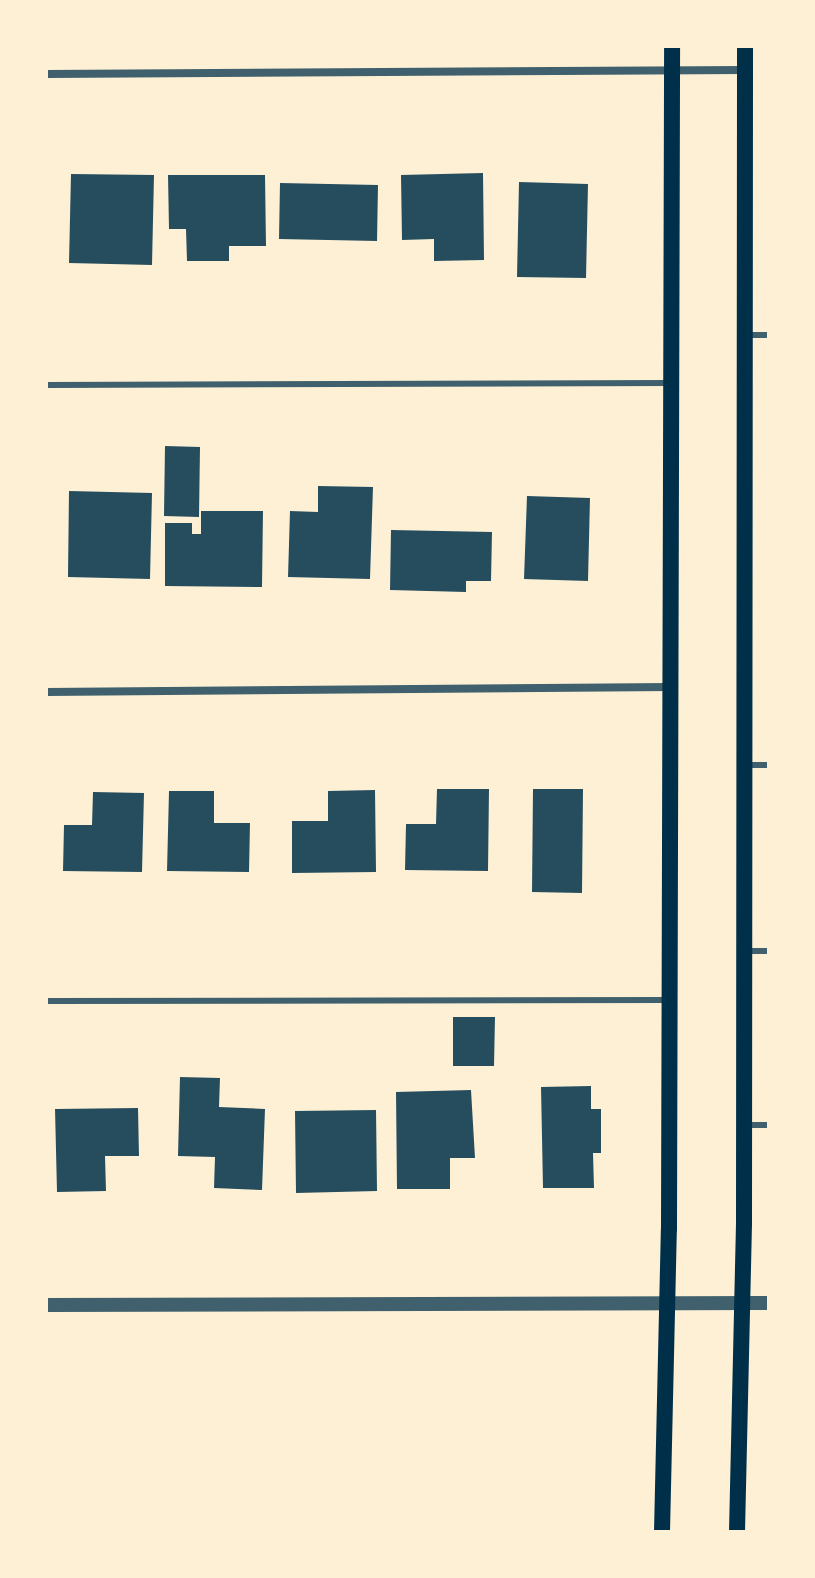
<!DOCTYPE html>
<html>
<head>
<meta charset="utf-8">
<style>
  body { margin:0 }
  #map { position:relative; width:815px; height:1578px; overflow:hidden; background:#fdf0d5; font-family:"Roboto Condensed",sans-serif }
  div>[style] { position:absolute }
  .building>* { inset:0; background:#264d5e }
  .service>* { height:6px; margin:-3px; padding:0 3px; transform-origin:3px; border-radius:3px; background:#3f606c }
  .minor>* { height:8px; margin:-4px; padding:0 4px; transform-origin:4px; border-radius:4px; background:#3f606c }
  .tertiary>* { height:14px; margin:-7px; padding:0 7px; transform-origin:7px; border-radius:7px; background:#3f606c }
  .secondary>* { height:16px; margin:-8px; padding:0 8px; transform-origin:8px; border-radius:8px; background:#003049 }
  span { translate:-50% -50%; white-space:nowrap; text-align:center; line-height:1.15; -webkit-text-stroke:7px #fdf0d5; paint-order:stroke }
  .frame { position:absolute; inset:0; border:48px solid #fdf0d5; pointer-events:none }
</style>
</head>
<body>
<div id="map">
  <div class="building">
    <div style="clip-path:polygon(483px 173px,484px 260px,434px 261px,434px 239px,402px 240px,401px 175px)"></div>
    <div style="clip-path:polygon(71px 174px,154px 175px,152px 265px,69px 263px)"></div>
    <div style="clip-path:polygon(168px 175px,265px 175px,266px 246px,229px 246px,229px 261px,187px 261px,186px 229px,169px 229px)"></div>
    <div style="clip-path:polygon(519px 182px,588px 184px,586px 278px,517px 277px)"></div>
    <div style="clip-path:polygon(280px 183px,378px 185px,377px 241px,279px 239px)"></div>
    <div style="clip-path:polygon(165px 446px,200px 447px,199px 517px,164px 516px)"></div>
    <div style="clip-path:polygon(318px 486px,373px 487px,370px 579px,288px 577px,290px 511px,318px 512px)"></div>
    <div style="clip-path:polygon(69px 491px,152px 493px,150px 579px,68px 577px)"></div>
    <div style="clip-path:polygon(527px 496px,590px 498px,588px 581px,524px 579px)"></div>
    <div style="clip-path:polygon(201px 511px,263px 511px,262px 587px,165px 586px,165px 523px,192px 523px,192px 534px,201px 534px)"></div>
    <div style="clip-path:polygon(391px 530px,492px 532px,491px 581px,466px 581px,466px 592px,390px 590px)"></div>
    <div style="clip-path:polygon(437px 789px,489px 789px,488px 871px,405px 870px,406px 824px,436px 824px)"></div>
    <div style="clip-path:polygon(533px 789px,583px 789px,582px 893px,532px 892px)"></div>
    <div style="clip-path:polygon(375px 790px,376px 872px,292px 873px,292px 821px,328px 821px,328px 791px)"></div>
    <div style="clip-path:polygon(169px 791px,214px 791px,214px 823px,250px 823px,249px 872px,167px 871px)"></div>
    <div style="clip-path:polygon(93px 792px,144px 793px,142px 872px,63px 871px,64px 825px,92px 825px)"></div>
    <div style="clip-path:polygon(453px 1017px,495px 1017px,494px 1066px,453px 1066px)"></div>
    <div style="clip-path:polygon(180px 1077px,220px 1078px,219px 1107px,265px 1109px,262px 1190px,214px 1188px,215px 1157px,178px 1156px)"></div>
    <div style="clip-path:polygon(591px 1086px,591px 1109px,601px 1109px,601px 1153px,593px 1153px,594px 1188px,543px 1188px,541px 1087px)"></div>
    <div style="clip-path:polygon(471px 1090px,475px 1158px,450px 1158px,450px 1189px,397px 1189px,396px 1092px)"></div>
    <div style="clip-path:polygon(138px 1108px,139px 1156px,105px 1156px,106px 1191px,57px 1192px,55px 1109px)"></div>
    <div style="clip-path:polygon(376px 1110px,377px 1191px,296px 1193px,295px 1111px)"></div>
  </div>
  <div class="service">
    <div style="left:747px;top:335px;width:22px"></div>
    <div style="left:46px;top:385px;width:624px;rotate:-0.18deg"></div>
    <div style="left:745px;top:765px;width:24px"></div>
    <div style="left:745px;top:951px;width:24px"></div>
    <div style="left:46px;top:1001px;width:620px;rotate:-0.09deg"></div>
    <div style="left:745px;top:1125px;width:24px"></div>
  </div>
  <div class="minor">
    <div style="left:46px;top:74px;width:699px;rotate:-0.33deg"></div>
    <div style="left:46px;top:692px;width:625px;rotate:-0.46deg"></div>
  </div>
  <div class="tertiary">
    <div style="left:46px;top:1305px;width:723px;rotate:-0.16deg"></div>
  </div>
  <div class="secondary">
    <div style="left:662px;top:1532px;width:303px;rotate:-88.7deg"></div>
    <div style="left:669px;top:1229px;width:1183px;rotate:-89.85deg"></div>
    <div style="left:737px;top:1532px;width:309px;rotate:-88.7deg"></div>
    <div style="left:744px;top:1223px;width:1177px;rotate:-89.95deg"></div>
  </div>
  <div class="frame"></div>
</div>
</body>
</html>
